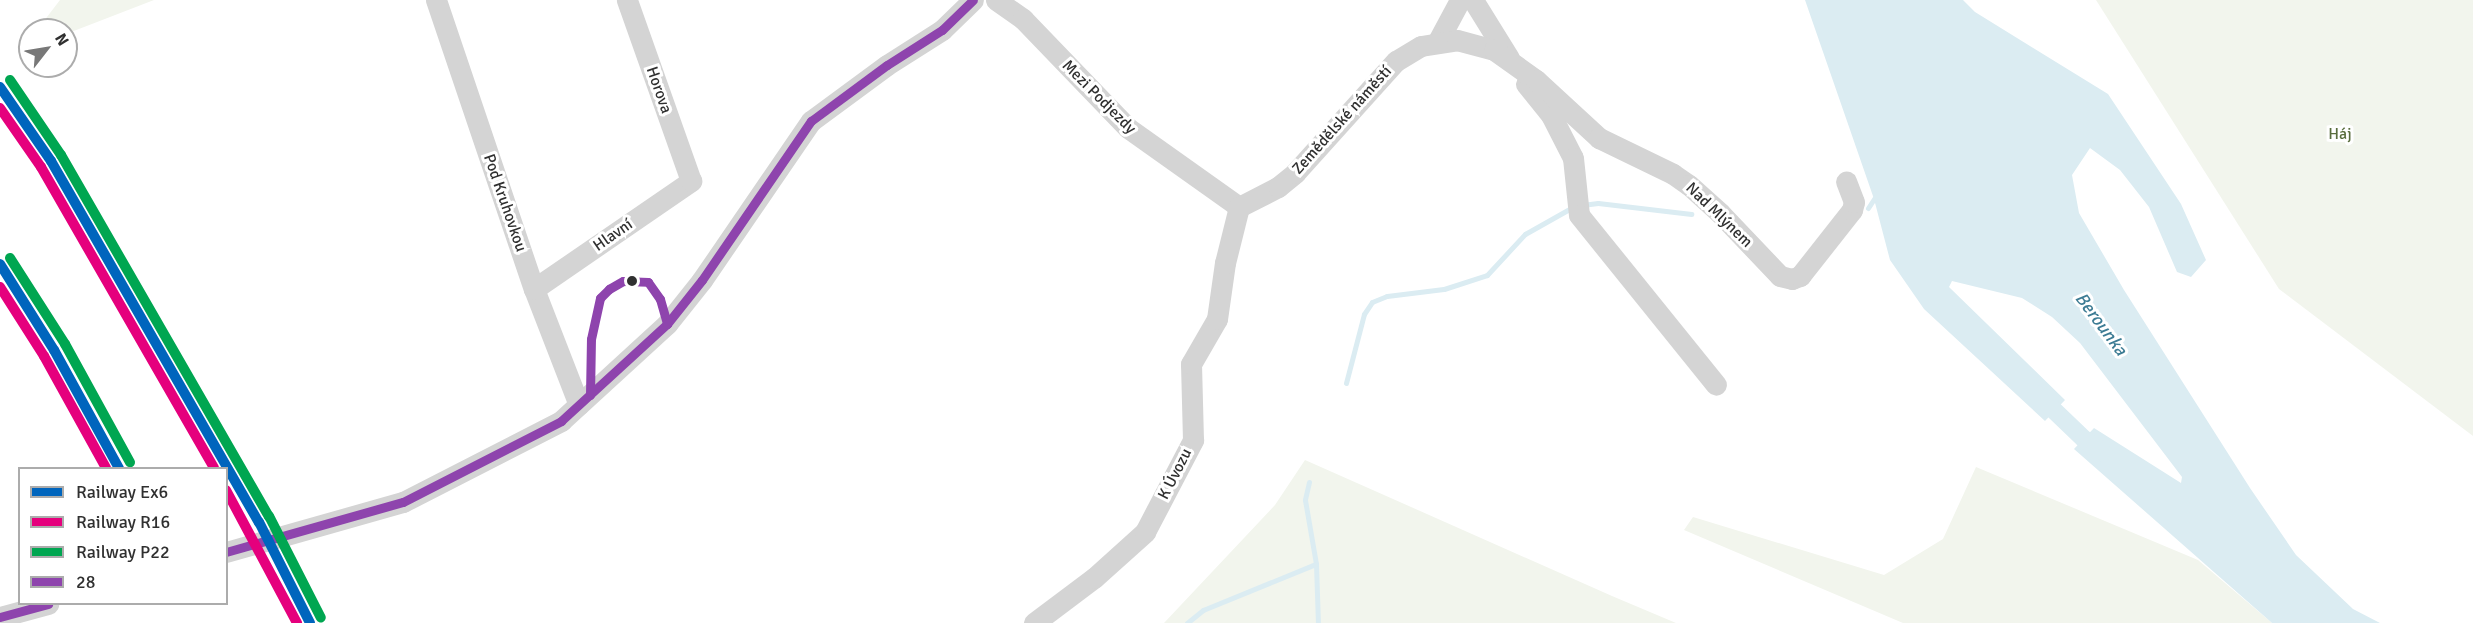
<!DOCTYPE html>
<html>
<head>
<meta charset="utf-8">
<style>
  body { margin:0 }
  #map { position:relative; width:2473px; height:623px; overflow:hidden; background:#fff; font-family:Signika,sans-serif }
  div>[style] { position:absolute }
  .green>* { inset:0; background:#f2f5ed }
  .water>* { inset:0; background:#dbecf2 }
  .stream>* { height:5px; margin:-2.5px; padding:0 2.5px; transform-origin:2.5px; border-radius:2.5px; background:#dbecf2 }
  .canal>* { height:18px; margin:-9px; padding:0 9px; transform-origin:9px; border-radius:9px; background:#dbecf2 }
  .minor>* { height:21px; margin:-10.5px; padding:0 10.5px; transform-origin:10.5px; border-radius:10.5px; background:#d4d4d4 }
  .bus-1>* { height:9px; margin:-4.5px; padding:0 4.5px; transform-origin:4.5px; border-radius:4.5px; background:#8e44ad }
  .rail-1>* { height:10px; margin:-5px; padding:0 5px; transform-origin:5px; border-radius:5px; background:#0065bd }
  .rail-2>* { height:10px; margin:-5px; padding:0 5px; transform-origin:5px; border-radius:5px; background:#e5007d }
  .rail-3>* { height:10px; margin:-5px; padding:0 5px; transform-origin:5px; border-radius:5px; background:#00a651 }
  .dots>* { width:16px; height:16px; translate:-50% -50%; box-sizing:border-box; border:3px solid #fff; border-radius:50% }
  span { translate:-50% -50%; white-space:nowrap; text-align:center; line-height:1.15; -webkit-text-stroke:6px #fff; paint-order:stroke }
  .street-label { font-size:16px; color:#303030 }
  .park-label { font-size:16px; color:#596d3d }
  .water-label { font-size:18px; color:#3d7c94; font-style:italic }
  .legend { position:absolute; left:18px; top:467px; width:210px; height:138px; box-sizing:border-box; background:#fff; border:2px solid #acacac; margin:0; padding:8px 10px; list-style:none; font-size:18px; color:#303030 }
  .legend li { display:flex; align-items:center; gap:12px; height:30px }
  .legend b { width:30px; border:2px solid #acacac }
  .north { position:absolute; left:18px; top:18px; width:60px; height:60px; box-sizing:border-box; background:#fff; border:2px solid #acacac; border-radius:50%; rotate:59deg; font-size:16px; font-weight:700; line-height:24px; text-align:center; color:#303030 }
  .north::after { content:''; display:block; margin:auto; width:21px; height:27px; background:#787878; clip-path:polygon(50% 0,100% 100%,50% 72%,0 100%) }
</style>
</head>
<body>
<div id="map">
  <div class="green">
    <div style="clip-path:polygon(60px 0,154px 0,66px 34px,66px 30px,37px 30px)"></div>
    <div style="clip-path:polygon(2096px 0,2473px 0,2473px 436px,2279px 289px)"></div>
    <div style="clip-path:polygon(1305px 460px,1612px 596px,1676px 623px,1164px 623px,1275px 505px)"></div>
    <div style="clip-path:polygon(1976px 467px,2198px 560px,2272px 623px,1903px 623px,1684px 530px,1693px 517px,1884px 575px,1943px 539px)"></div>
  </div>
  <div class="water">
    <div style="clip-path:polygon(1805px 0,1963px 0,1975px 12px,2108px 94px,2181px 204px,2206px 260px,2191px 277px,2177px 272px,2149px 207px,2120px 170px,2090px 148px,2072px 175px,2079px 213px,2124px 290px,2250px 488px,2296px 555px,2353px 609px,2380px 623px,2272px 623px,2074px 449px,2094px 428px,2181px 483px,2182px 477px,2080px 343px,2052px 317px,2022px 298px,1952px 281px,1949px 287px,2065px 400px,2045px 421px,1924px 309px,1890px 260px,1874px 199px)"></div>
  </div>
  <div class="stream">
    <div style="left:1582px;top:205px;width:16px;rotate:-7deg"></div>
    <div style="left:1598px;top:203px;width:94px;rotate:6.7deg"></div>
    <div style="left:1868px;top:208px;width:17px;rotate:-57deg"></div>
    <div style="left:1346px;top:383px;width:71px;rotate:-75.4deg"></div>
    <div style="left:1364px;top:314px;width:14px;rotate:-56deg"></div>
    <div style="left:1372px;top:302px;width:16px;rotate:-22deg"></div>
    <div style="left:1387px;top:296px;width:57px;rotate:-7deg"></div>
    <div style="left:1444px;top:289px;width:45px;rotate:-18deg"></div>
    <div style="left:1487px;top:275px;width:56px;rotate:-47.2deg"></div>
    <div style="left:1525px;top:234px;width:55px;rotate:-29.4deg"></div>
    <div style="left:1309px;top:482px;width:18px;rotate:103deg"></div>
    <div style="left:1305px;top:500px;width:65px;rotate:80.2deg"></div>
    <div style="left:1316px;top:564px;width:59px;rotate:88.1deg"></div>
    <div style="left:1187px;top:623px;width:21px;rotate:-39deg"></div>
    <div style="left:1203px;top:610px;width:122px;rotate:-22.2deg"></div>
  </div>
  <div class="canal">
    <div style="left:2037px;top:394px;width:65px;rotate:43.8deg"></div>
    <div style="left:2084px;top:439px;width:24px;rotate:35deg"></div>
  </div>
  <div class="minor">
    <div style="left:436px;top:0;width:305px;rotate:71.3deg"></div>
    <div style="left:534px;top:289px;width:124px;rotate:68.8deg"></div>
    <div style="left:996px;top:0;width:33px;rotate:35deg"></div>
    <div style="left:1023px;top:19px;width:151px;rotate:46.1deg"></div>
    <div style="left:1128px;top:128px;width:136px;rotate:35.4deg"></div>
    <div style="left:1473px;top:0;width:68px;rotate:58.2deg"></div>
    <div style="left:1438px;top:41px;width:47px;rotate:-61.8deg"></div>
    <div style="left:1526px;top:84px;width:40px;rotate:51deg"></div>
    <div style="left:1551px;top:115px;width:48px;rotate:62.9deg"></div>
    <div style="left:1573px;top:158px;width:57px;rotate:84deg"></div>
    <div style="left:1579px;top:215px;width:218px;rotate:51.1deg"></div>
    <div style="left:1239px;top:207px;width:44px;rotate:-27.1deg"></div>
    <div style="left:1278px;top:187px;width:22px;rotate:-39deg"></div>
    <div style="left:1295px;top:173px;width:151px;rotate:-48deg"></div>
    <div style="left:1396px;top:61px;width:29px;rotate:-31deg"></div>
    <div style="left:1421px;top:46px;width:36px;rotate:-9deg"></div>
    <div style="left:1457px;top:40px;width:38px;rotate:15deg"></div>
    <div style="left:1494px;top:50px;width:52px;rotate:35.5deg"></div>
    <div style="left:1536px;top:80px;width:86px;rotate:42.6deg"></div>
    <div style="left:1599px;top:138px;width:82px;rotate:25.9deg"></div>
    <div style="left:1673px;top:174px;width:19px;rotate:35deg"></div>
    <div style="left:1689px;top:185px;width:42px;rotate:42.1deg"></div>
    <div style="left:1720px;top:213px;width:87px;rotate:46.4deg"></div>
    <div style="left:1780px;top:276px;width:12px;rotate:14deg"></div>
    <div style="left:1792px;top:279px;width:9px;rotate:-21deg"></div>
    <div style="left:1800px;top:276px;width:84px;rotate:-51.8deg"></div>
    <div style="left:1852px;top:210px;width:8px;rotate:-76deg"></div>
    <div style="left:1854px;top:202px;width:22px;rotate:-111deg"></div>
    <div style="left:534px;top:289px;width:191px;rotate:-34.5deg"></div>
    <div style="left:691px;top:181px;width:192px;rotate:-109.5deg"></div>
    <div style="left:226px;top:552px;width:184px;rotate:-15.8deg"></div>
    <div style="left:403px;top:502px;width:178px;rotate:-27.1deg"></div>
    <div style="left:561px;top:421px;width:144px;rotate:-42.5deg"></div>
    <div style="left:667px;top:324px;width:56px;rotate:-51.5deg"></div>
    <div style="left:702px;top:280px;width:193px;rotate:-55.6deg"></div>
    <div style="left:811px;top:121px;width:94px;rotate:-36.4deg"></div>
    <div style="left:887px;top:65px;width:65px;rotate:-32.5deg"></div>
    <div style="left:942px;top:30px;width:43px;rotate:-44.1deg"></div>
    <div style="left:0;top:617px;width:50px;rotate:-15.2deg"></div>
    <div style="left:1034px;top:623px;width:75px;rotate:-36.9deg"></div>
    <div style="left:1094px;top:578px;width:69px;rotate:-42deg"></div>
    <div style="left:1145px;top:532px;width:104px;rotate:-62.4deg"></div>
    <div style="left:1193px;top:440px;width:76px;rotate:-91.5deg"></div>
    <div style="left:1191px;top:364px;width:52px;rotate:-60deg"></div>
    <div style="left:1217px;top:319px;width:57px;rotate:-81.9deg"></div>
    <div style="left:1225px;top:263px;width:58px;rotate:-76deg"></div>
  </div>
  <div class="bus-1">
    <div style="left:590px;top:395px;width:56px;rotate:-89deg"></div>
    <div style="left:591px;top:339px;width:42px;rotate:-77.6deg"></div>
    <div style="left:600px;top:298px;width:13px;rotate:-45deg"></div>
    <div style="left:609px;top:289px;width:16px;rotate:-30deg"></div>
    <div style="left:623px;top:281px;width:25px;rotate:2deg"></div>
    <div style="left:648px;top:282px;width:21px;rotate:55deg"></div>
    <div style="left:660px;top:299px;width:26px;rotate:74deg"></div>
    <div style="left:226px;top:552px;width:184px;rotate:-15.8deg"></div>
    <div style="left:403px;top:502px;width:178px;rotate:-27.1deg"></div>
    <div style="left:561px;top:421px;width:144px;rotate:-42.5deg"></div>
    <div style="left:667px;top:324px;width:56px;rotate:-51.5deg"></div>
    <div style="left:702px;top:280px;width:193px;rotate:-55.6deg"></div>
    <div style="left:811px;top:121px;width:94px;rotate:-36.4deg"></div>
    <div style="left:887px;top:65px;width:65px;rotate:-32.5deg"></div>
    <div style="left:942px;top:30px;width:43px;rotate:-44.1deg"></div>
    <div style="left:0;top:617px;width:50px;rotate:-15.2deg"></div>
  </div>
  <div class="rail-1">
    <div style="left:0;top:87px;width:90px;rotate:55.4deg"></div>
    <div style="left:51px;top:161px;width:417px;rotate:60.1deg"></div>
    <div style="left:259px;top:522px;width:113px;rotate:63.2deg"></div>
    <div style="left:0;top:264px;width:102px;rotate:57.9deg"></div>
    <div style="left:54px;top:350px;width:135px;rotate:61.2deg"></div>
  </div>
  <div class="rail-2">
    <div style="left:0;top:108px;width:72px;rotate:55.2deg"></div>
    <div style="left:41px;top:167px;width:347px;rotate:60.1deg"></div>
    <div style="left:0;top:287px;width:82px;rotate:57.5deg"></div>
    <div style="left:44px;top:356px;width:128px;rotate:61deg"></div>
    <div style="left:226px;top:490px;width:151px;rotate:61.9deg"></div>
  </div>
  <div class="rail-3">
    <div style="left:10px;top:80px;width:91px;rotate:55.8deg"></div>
    <div style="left:61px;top:155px;width:417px;rotate:60.1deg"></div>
    <div style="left:269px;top:516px;width:114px;rotate:63deg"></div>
    <div style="left:10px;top:258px;width:102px;rotate:57.4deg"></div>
    <div style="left:65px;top:344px;width:135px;rotate:61.2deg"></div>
  </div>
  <div class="dots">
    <div style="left:632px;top:281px;background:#303030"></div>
  </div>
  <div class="street-label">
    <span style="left:659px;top:90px;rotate:71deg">Horova</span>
    <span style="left:1099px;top:97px;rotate:45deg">Mezi Podjezdy</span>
    <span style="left:1342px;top:120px;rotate:-48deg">Zemědělské náměstí</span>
    <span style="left:505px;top:203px;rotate:71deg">Pod Kruhovkou</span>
    <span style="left:1719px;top:215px;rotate:44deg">Nad Mlýnem</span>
    <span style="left:613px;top:235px;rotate:-35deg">Hlavní</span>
    <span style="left:1175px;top:474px;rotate:-63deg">K Úvozu</span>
  </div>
  <div class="park-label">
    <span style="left:2340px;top:134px">Háj</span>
  </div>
  <div class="water-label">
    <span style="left:2101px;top:324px;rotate:53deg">Berounka</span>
  </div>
  <ul class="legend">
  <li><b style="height:8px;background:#0065bd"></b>Railway Ex6</li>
  <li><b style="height:8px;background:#e5007d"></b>Railway R16</li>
  <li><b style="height:8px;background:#00a651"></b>Railway P22</li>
  <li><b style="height:8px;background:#8e44ad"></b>28</li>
  </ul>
  <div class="north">N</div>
</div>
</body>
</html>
